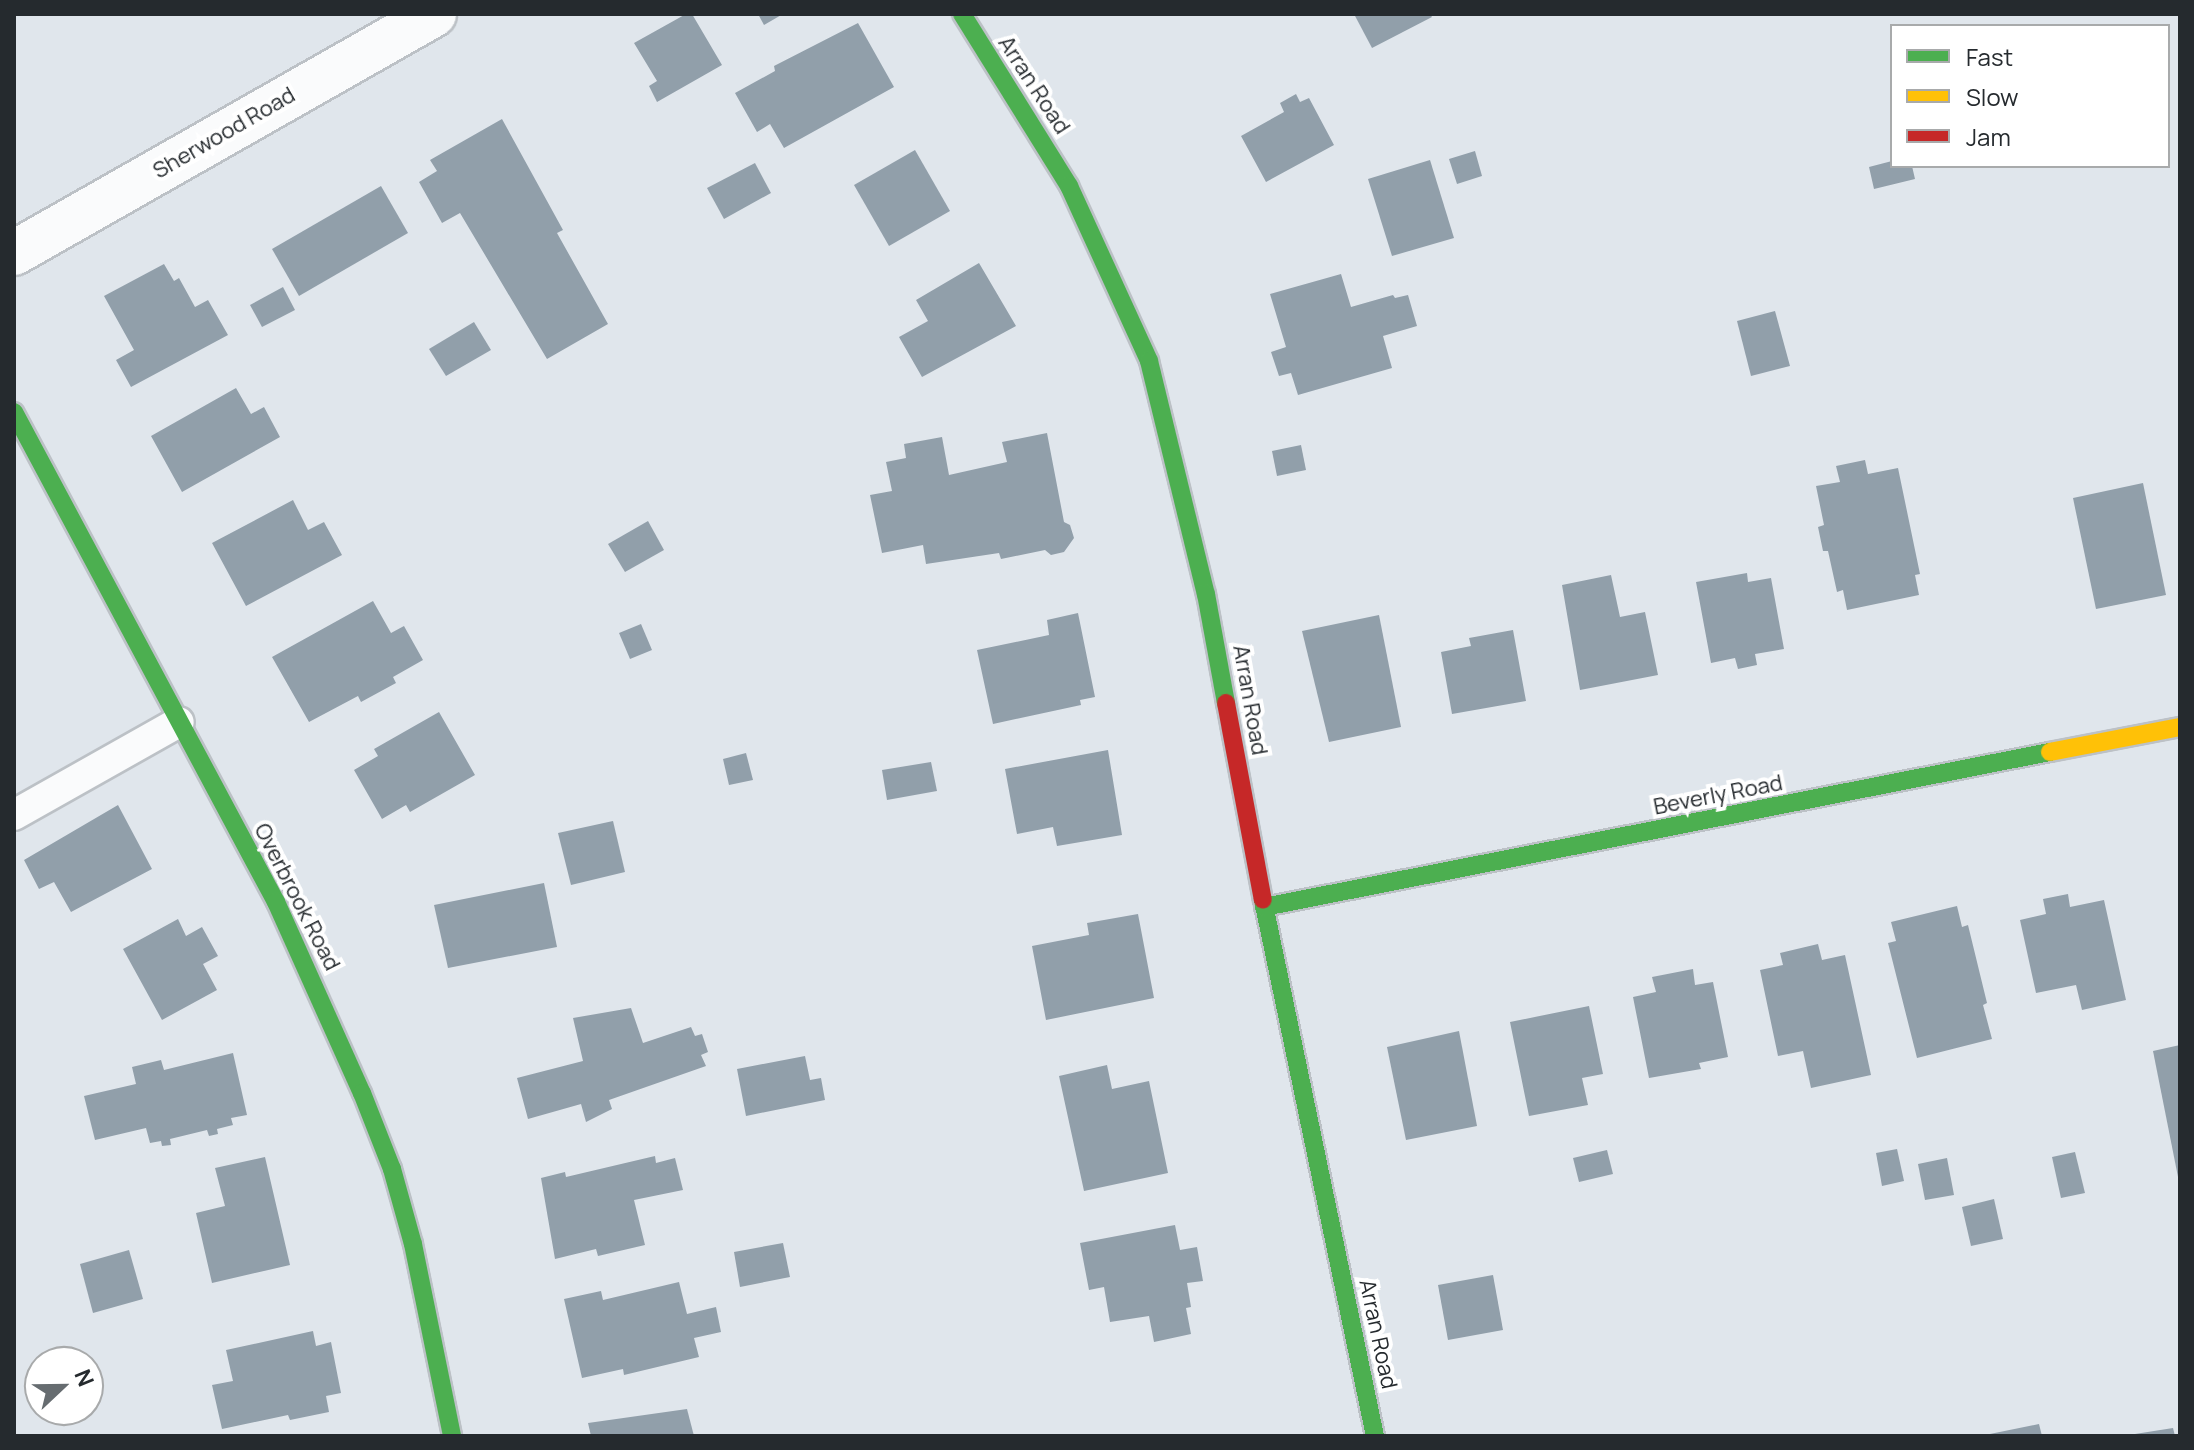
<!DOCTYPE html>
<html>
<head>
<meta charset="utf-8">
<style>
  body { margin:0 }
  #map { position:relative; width:2194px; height:1450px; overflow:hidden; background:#e0e6ec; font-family:Manrope,sans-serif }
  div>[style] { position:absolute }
  .building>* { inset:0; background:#919faa }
  .roads { filter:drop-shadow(2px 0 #bcc1c6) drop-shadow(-2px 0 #bcc1c6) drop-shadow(0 2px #bcc1c6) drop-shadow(0 -2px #bcc1c6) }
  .lane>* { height:30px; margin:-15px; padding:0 15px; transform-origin:15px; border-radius:15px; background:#fafbfc }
  .street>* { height:44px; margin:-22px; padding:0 22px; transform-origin:22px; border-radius:22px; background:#fafbfc }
  .fast>* { height:18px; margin:-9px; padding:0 9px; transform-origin:9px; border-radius:9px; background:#4caf50 }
  .slow>* { height:18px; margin:-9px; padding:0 9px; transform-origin:9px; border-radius:9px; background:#ffc107 }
  .jam>* { height:18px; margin:-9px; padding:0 9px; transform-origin:9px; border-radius:9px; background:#c62828 }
  span { translate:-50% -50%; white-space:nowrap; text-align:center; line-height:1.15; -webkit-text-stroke:8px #fff; paint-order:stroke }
  .street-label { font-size:22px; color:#252a2e }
  .frame { position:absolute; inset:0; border:16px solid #252a2e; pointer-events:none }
  .legend { position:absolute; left:1890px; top:24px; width:280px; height:144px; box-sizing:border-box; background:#fff; border:2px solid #a8aaab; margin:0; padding:10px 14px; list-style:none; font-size:24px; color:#252a2e }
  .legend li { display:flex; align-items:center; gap:16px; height:40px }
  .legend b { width:40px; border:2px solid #a8aaab }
  .north { position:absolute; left:24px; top:1346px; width:80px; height:80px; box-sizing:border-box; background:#fff; border:2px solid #a8aaab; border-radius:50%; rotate:68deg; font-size:22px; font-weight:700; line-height:32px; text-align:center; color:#252a2e }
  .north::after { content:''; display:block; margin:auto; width:28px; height:36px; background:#666c70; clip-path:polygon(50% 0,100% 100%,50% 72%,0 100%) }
</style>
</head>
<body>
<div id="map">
  <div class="building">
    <div style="clip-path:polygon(686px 14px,692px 14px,722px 65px,657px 102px,649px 86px,657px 81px,634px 43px)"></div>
    <div style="clip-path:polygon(758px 14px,783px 14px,764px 25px)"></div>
    <div style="clip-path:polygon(1354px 14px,1430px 14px,1432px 17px,1372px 48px)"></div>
    <div style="clip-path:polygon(858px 23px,894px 87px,784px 148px,770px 124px,757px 132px,735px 93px,775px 71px,774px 66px)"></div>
    <div style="clip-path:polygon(1296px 94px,1300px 102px,1309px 98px,1334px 145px,1266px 182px,1241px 136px,1284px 112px,1280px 103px)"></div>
    <div style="clip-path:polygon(502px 119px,563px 230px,557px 233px,608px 324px,547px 359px,460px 213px,442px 223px,419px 182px,437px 171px,430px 160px)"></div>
    <div style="clip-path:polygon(915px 150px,950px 211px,889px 246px,854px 185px)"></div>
    <div style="clip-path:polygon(1475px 151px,1482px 176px,1457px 184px,1449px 159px)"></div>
    <div style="clip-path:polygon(1430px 160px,1454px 238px,1392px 256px,1368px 179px)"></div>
    <div style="clip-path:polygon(1892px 161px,1892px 166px,1912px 166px,1915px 179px,1874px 189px,1869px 167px)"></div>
    <div style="clip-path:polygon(755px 163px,771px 193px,724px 219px,707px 188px)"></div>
    <div style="clip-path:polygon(381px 186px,408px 233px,299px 296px,272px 249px)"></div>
    <div style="clip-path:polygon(979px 263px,1016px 326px,922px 377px,899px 337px,928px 321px,916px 300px)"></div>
    <div style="clip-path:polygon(164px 264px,174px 281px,179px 278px,195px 307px,208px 300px,228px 335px,131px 387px,116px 360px,134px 350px,104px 296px)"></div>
    <div style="clip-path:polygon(1341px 274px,1351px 307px,1393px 295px,1395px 298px,1408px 295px,1417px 326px,1383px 336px,1392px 368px,1298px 395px,1291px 373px,1279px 376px,1271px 352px,1286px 347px,1270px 294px)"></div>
    <div style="clip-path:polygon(283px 287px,295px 310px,262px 327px,250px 305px)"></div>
    <div style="clip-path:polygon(1775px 311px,1790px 366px,1751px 376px,1737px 321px)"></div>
    <div style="clip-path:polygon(474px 322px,491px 350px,446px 376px,429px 349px)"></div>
    <div style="clip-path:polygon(236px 388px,251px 414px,264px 407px,280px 437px,182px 492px,151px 436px)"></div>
    <div style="clip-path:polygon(1047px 433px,1064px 522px,1070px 525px,1074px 538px,1064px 552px,1051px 555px,1045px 550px,1001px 559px,999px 553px,926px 564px,923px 545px,882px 553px,870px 495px,892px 491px,886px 462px,906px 458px,904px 444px,942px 437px,949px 475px,1007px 462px,1002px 442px)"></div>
    <div style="clip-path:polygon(1301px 445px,1306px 470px,1277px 476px,1272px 451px)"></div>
    <div style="clip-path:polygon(1865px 460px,1868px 474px,1898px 468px,1920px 574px,1915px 575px,1919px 595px,1847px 610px,1843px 590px,1837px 592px,1828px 551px,1823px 551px,1818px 527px,1824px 525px,1816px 486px,1840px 482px,1836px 466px)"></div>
    <div style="clip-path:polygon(2143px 483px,2166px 595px,2096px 609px,2073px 498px)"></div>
    <div style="clip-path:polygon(293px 500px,308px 530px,324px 522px,342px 555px,246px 606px,212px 543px)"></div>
    <div style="clip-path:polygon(648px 521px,664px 550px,625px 572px,608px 544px)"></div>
    <div style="clip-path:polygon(1747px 573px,1748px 582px,1771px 578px,1784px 649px,1755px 654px,1757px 665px,1738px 669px,1735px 658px,1711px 663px,1696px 582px)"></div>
    <div style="clip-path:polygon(1611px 575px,1620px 617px,1645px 612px,1658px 675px,1580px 690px,1562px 585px)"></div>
    <div style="clip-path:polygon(373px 601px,391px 633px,404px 626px,423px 660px,393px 677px,396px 683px,361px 702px,358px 696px,309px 722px,272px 657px)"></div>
    <div style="clip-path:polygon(1078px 613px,1095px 697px,1080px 700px,1081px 705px,993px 724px,977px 650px,1049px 635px,1047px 620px)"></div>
    <div style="clip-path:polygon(1379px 615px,1401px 727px,1329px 742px,1302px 631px)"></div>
    <div style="clip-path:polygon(641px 624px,652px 650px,630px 659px,619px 633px)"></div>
    <div style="clip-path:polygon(1513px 630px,1526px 701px,1452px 714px,1441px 652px,1471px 646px,1469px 638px)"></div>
    <div style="clip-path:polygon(439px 712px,475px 775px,410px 812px,406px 805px,382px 819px,354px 770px,378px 756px,374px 749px)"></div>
    <div style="clip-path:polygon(1108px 750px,1122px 835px,1057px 846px,1053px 827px,1017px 834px,1005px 769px)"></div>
    <div style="clip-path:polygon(746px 753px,753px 780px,729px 785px,723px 759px)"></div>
    <div style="clip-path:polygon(931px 762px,937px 791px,887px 800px,882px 770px)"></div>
    <div style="clip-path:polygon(118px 805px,152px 869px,71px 912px,54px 882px,39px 889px,24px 860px)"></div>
    <div style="clip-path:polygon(613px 821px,625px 872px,571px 885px,558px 833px)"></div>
    <div style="clip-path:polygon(544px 883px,557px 947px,448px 968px,434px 905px)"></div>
    <div style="clip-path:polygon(2068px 894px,2070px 907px,2104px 900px,2126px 1000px,2082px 1010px,2076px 985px,2036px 993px,2020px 920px,2046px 914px,2043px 899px)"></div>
    <div style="clip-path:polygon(1957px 906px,1962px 927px,1968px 925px,1987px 1003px,1983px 1005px,1992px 1039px,1917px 1058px,1888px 943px,1896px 941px,1891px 922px)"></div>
    <div style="clip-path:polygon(1138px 914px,1154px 998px,1046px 1020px,1032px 946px,1089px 935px,1087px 923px)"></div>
    <div style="clip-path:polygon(178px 919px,186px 936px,202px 927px,218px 956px,203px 964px,217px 990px,162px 1020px,123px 949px)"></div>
    <div style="clip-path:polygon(1818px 944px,1822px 960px,1845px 955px,1871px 1075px,1811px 1088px,1803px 1051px,1778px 1056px,1760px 970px,1783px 965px,1780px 953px)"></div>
    <div style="clip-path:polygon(1693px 969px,1695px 985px,1713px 982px,1728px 1057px,1699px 1063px,1701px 1069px,1649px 1078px,1633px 997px,1656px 992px,1652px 977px)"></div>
    <div style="clip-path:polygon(1589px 1006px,1603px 1074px,1582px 1078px,1588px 1105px,1529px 1116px,1510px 1022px)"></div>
    <div style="clip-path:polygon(631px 1008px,643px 1043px,691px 1027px,695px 1036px,702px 1034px,708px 1052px,701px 1055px,706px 1066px,609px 1100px,612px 1109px,586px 1122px,581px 1104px,528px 1119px,517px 1078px,583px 1061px,573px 1018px)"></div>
    <div style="clip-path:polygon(1459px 1031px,1477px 1126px,1406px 1140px,1387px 1047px)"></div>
    <div style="clip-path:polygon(2180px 1045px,2180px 1182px,2179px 1182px,2153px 1051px)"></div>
    <div style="clip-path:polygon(233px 1053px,247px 1115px,231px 1118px,233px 1125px,217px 1129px,218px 1134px,209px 1136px,207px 1130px,170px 1139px,171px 1145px,162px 1146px,161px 1141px,150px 1143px,146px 1128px,95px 1140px,84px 1096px,136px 1084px,132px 1067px,161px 1060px,164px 1070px)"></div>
    <div style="clip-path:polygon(805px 1056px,810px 1080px,821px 1078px,825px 1100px,746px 1116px,737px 1069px)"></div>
    <div style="clip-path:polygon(1107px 1065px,1112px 1089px,1149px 1081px,1168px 1173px,1084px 1191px,1059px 1076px)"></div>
    <div style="clip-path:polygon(1897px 1149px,1904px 1181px,1882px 1186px,1876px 1153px)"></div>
    <div style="clip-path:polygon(1607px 1150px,1613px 1174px,1579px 1182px,1573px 1158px)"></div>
    <div style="clip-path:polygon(2075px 1152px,2085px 1193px,2061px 1198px,2052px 1157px)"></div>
    <div style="clip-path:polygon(655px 1156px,656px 1163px,675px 1158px,683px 1190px,634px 1200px,645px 1245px,598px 1256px,596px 1249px,555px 1259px,541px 1178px,565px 1172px,566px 1177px)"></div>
    <div style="clip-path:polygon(265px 1157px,290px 1265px,212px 1283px,196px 1213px,225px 1206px,215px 1168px)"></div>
    <div style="clip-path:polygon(1947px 1158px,1954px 1195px,1925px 1200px,1918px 1164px)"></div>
    <div style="clip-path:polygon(1994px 1199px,2003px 1239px,1971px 1246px,1962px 1207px)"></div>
    <div style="clip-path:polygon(1175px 1225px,1180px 1250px,1197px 1247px,1203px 1281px,1187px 1283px,1191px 1307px,1186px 1308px,1191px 1334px,1154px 1342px,1149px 1316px,1110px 1322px,1104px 1287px,1089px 1290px,1080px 1243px)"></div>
    <div style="clip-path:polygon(783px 1243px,790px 1277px,740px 1287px,734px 1252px)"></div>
    <div style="clip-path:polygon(129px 1250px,143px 1299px,93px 1313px,80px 1264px)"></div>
    <div style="clip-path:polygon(1493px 1275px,1503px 1330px,1448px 1340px,1438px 1285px)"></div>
    <div style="clip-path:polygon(679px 1282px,687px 1314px,716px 1307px,721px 1332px,694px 1338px,699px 1357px,624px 1375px,623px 1369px,582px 1378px,564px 1299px,601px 1291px,603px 1300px)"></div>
    <div style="clip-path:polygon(313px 1331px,316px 1346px,331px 1342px,341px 1393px,326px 1396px,329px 1412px,290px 1420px,288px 1415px,222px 1429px,212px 1385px,233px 1381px,226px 1350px)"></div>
    <div style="clip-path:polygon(687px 1409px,694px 1436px,591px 1436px,588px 1423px)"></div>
    <div style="clip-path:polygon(2039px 1424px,2042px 1436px,1986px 1436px,1985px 1435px)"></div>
    <div style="clip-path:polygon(2173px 1428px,2175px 1436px,2135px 1436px,2135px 1434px)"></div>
  </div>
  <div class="roads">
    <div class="lane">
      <div style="left:14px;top:815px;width:189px;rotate:-29.4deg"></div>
    </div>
    <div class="street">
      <div style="left:14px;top:253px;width:483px;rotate:-29.6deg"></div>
    </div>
    <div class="fast">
      <div style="left:962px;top:14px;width:203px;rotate:58.1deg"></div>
      <div style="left:1069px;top:186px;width:192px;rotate:65.4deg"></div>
      <div style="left:1149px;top:361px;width:240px;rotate:76.3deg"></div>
      <div style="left:1206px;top:594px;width:111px;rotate:79.6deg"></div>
      <div style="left:14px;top:412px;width:556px;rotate:61.87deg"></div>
      <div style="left:276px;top:902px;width:209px;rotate:65.8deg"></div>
      <div style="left:362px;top:1093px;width:82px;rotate:68.5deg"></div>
      <div style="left:392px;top:1169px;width:78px;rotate:74.4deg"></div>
      <div style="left:413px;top:1244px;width:196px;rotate:78.5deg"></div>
      <div style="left:1263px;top:900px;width:548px;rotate:78.2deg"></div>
      <div style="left:1264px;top:907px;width:801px;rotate:-11.16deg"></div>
    </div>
    <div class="slow">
      <div style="left:2050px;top:752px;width:132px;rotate:-10.9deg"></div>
    </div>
    <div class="jam">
      <div style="left:1226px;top:703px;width:200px;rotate:79.4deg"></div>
    </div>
  </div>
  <div class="street-label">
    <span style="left:1034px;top:85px;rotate:57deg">Arran Road</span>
    <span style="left:224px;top:133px;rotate:-30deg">Sherwood Road</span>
    <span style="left:1250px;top:700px;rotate:80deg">Arran Road</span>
    <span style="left:1718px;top:795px;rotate:-11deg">Beverly Road</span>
    <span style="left:297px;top:897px;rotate:63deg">Overbrook Road</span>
    <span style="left:1378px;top:1334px;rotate:78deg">Arran Road</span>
  </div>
  <div class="frame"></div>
  <ul class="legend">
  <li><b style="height:10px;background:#4caf50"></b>Fast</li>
  <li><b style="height:10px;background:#ffc107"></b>Slow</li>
  <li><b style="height:10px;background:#c62828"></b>Jam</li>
  </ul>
  <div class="north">N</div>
</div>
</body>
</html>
